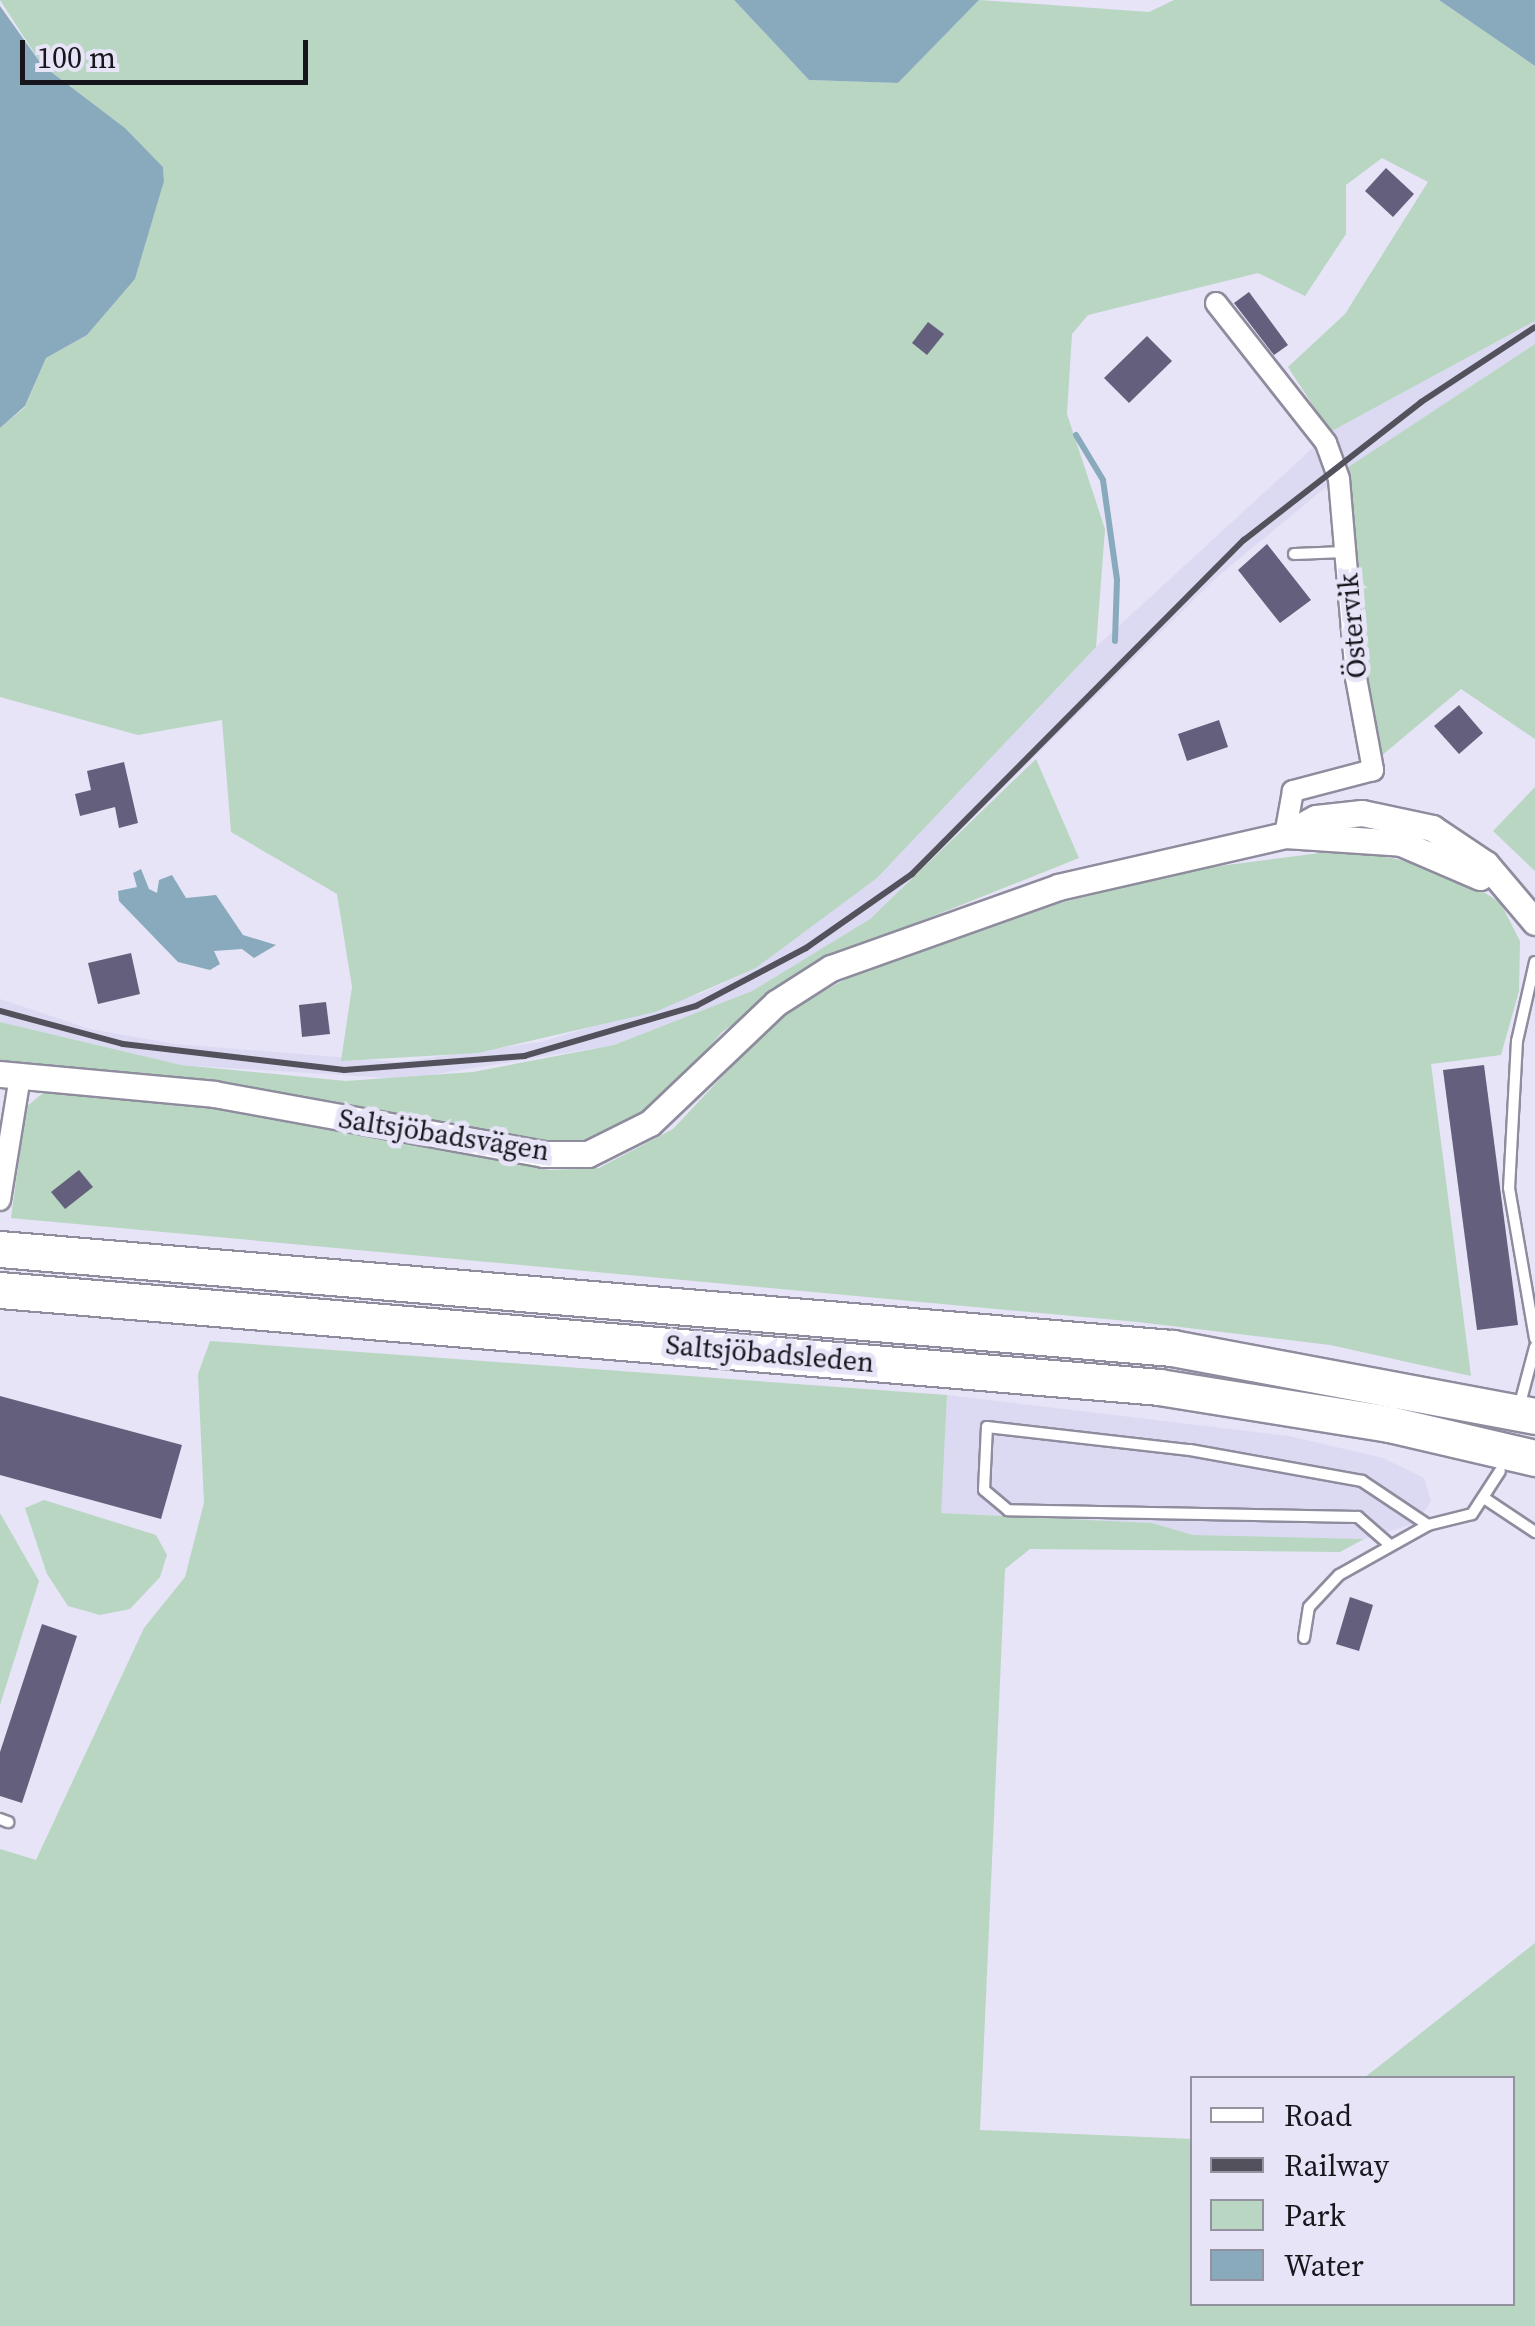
<!DOCTYPE html>
<html>
<head>
<meta charset="utf-8">
<style>
  body { margin:0 }
  #map { position:relative; width:1535px; height:2326px; overflow:hidden; background:#e6e4f6; font-family:"Source Serif 4",serif }
  div>[style] { position:absolute }
  .built>* { inset:0; background:#dcdaf3 }
  .green>* { inset:0; background:#b8d6c2 }
  .water>* { inset:0; background:#88aabc }
  .stream>* { height:6px; margin:-3px; padding:0 3px; transform-origin:3px; border-radius:3px; background:#88aabc }
  .building>* { inset:0; background:#635f7c }
  .roads { filter:drop-shadow(2px 0 #8e8c9d) drop-shadow(-2px 0 #8e8c9d) drop-shadow(0 2px #8e8c9d) drop-shadow(0 -2px #8e8c9d) }
  .service>* { height:10px; margin:-5px; padding:0 5px; transform-origin:5px; border-radius:5px; background:#fff }
  .minor>* { height:20px; margin:-10px; padding:0 10px; transform-origin:10px; border-radius:10px; background:#fff }
  .tertiary>* { height:25px; margin:-12.5px; padding:0 12.5px; transform-origin:12.5px; border-radius:12.5px; background:#fff }
  .motorway>* { height:35px; margin:-17.5px; padding:0 17.5px; transform-origin:17.5px; border-radius:17.5px; background:#fff }
  .rail>* { height:6px; margin:-3px; padding:0 3px; transform-origin:3px; border-radius:3px; background:#53525c }
  span { translate:-50% -50%; white-space:nowrap; text-align:center; line-height:1.15; -webkit-text-stroke:10px #e6e4f6; paint-order:stroke }
  .street-label { font-size:28px; color:#17161d }
  .legend { position:absolute; left:1190px; top:2076px; width:325px; height:230px; box-sizing:border-box; background:#e6e4f6; border:2px solid #93929f; margin:0; padding:12px 18px; list-style:none; font-size:30px; color:#17161d }
  .legend li { display:flex; align-items:center; gap:20px; height:50px }
  .legend b { width:50px; border:2px solid #93929f }
  .scale { position:absolute; left:20px; top:40px; width:288px; height:45px; box-sizing:border-box; border:5px solid #17161d; border-top:0; padding-left:12px; font-size:30px; line-height:35px; white-space:nowrap; color:#17161d; -webkit-text-stroke:8px #e6e4f6; paint-order:stroke }
</style>
</head>
<body>
<div id="map">
  <div class="built">
    <div style="clip-path:polygon(1535px 321px,1535px 344px,1331px 483px,1217px 577px,870px 919px,752px 991px,614px 1045px,405px 1079px,181px 1065px,0 1022px,0 999px,90px 1029px,175px 1044px,400px 1062px,541px 1042px,700px 994px,756px 968px,877px 878px,1096px 647px,1330px 432px)"></div>
    <div style="clip-path:polygon(947px 1395px,1289px 1436px,1383px 1458px,1424px 1478px,1431px 1501px,1417px 1523px,1364px 1539px,1193px 1535px,1152px 1523px,940px 1513px)"></div>
  </div>
  <div class="green">
    <div style="clip-path:polygon(0 0,734px 0,809px 80px,898px 83px,979px 0,1149px 12px,1174px 0,1439px 0,1535px 66px,1535px 321px,1330px 432px,1288px 367px,1345px 314px,1428px 182px,1382px 158px,1346px 185px,1346px 234px,1305px 296px,1258px 273px,1088px 315px,1072px 334px,1067px 414px,1105px 529px,1096px 647px,877px 878px,756px 968px,655px 1012px,478px 1053px,341px 1061px,352px 987px,337px 894px,231px 832px,222px 720px,138px 735px,0 697px,0 428px,25px 407px,46px 358px,87px 335px,135px 279px,164px 180px,163px 167px,125px 128px,42px 65px)"></div>
    <div style="clip-path:polygon(1535px 344px,1535px 739px,1461px 689px,1380px 757px,1368px 710px,1344px 470px)"></div>
    <div style="clip-path:polygon(1036px 759px,1079px 858px,836px 955px,722px 1032px,669px 1093px,620px 1133px,585px 1144px,553px 1147px,180px 1080px,0 1061px,0 1022px,181px 1065px,346px 1081px,473px 1072px,614px 1045px,752px 991px,870px 919px)"></div>
    <div style="clip-path:polygon(1535px 787px,1535px 871px,1493px 831px)"></div>
    <div style="clip-path:polygon(1350px 849px,1446px 870px,1500px 902px,1520px 941px,1519px 991px,1501px 1055px,1431px 1064px,1471px 1376px,1330px 1345px,1138px 1322px,11px 1218px,26px 1107px,43px 1093px,214px 1104px,550px 1170px,599px 1168px,673px 1129px,781px 1014px,865px 969px,1000px 918px,1196px 869px)"></div>
    <div style="clip-path:polygon(210px 1341px,947px 1395px,941px 1513px,1152px 1523px,1193px 1535px,1364px 1539px,1340px 1552px,1030px 1549px,1005px 1569px,980px 2130px,1192px 2139px,1192px 2304px,1512px 2304px,1512px 2078px,1364px 2078px,1535px 1943px,1535px 2326px,0 2326px,0 1849px,36px 1860px,144px 1628px,185px 1577px,204px 1503px,198px 1374px)"></div>
    <div style="clip-path:polygon(44px 1500px,156px 1535px,167px 1555px,160px 1577px,130px 1609px,100px 1615px,68px 1606px,47px 1574px,25px 1508px)"></div>
    <div style="clip-path:polygon(0 1513px,39px 1581px,0 1705px)"></div>
  </div>
  <div class="water">
    <div style="clip-path:polygon(734px 0,979px 0,898px 83px,809px 80px)"></div>
    <div style="clip-path:polygon(1439px 0,1535px 0,1535px 66px)"></div>
    <div style="clip-path:polygon(0 6px,42px 65px,125px 128px,163px 167px,164px 181px,135px 279px,87px 335px,46px 358px,25px 406px,0 428px)"></div>
    <div style="clip-path:polygon(141px 869px,149px 889px,157px 893px,159px 880px,172px 875px,186px 898px,216px 895px,243px 935px,276px 945px,254px 958px,242px 949px,214px 951px,220px 964px,210px 970px,178px 962px,119px 901px,118px 891px,137px 887px,133px 873px)"></div>
  </div>
  <div class="stream">
    <div style="left:1076px;top:435px;width:52px;rotate:59deg"></div>
    <div style="left:1103px;top:480px;width:101px;rotate:82deg"></div>
    <div style="left:1117px;top:580px;width:61px;rotate:91.9deg"></div>
  </div>
  <div class="building">
    <div style="clip-path:polygon(1386px 168px,1414px 194px,1393px 217px,1365px 191px)"></div>
    <div style="clip-path:polygon(1249px 292px,1288px 345px,1274px 355px,1234px 303px)"></div>
    <div style="clip-path:polygon(928px 322px,944px 334px,927px 355px,912px 343px)"></div>
    <div style="clip-path:polygon(1147px 336px,1172px 361px,1129px 403px,1104px 378px)"></div>
    <div style="clip-path:polygon(1267px 544px,1311px 600px,1280px 623px,1238px 570px)"></div>
    <div style="clip-path:polygon(1459px 705px,1483px 733px,1459px 754px,1434px 726px)"></div>
    <div style="clip-path:polygon(1219px 720px,1228px 747px,1187px 761px,1178px 734px)"></div>
    <div style="clip-path:polygon(124px 762px,138px 823px,119px 828px,115px 807px,80px 816px,75px 794px,91px 790px,87px 771px)"></div>
    <div style="clip-path:polygon(131px 953px,140px 994px,98px 1004px,88px 963px)"></div>
    <div style="clip-path:polygon(326px 1002px,330px 1034px,302px 1037px,299px 1005px)"></div>
    <div style="clip-path:polygon(1484px 1065px,1518px 1325px,1477px 1330px,1443px 1070px)"></div>
    <div style="clip-path:polygon(79px 1170px,93px 1187px,65px 1209px,51px 1192px)"></div>
    <div style="clip-path:polygon(0 1396px,182px 1445px,161px 1519px,0 1475px)"></div>
    <div style="clip-path:polygon(1350px 1597px,1373px 1605px,1359px 1651px,1336px 1644px)"></div>
    <div style="clip-path:polygon(42px 1624px,77px 1636px,22px 1803px,0 1796px,0 1752px)"></div>
  </div>
  <div class="roads">
    <div class="service">
      <div style="left:1294px;top:554px;width:51px;rotate:-2.2deg"></div>
      <div style="left:1535px;top:962px;width:81px;rotate:102.8deg"></div>
      <div style="left:1517px;top:1041px;width:147px;rotate:93.1deg"></div>
      <div style="left:1509px;top:1188px;width:153px;rotate:80.2deg"></div>
      <div style="left:1522px;top:1396px;width:51px;rotate:-75.1deg"></div>
      <div style="left:1487px;top:1500px;width:58px;rotate:33.7deg"></div>
      <div style="left:1390px;top:1545px;width:43px;rotate:-138.8deg"></div>
      <div style="left:1358px;top:1517px;width:350px;rotate:-178.9deg"></div>
      <div style="left:1008px;top:1510px;width:31px;rotate:-140deg"></div>
      <div style="left:984px;top:1490px;width:63px;rotate:-87.3deg"></div>
      <div style="left:987px;top:1427px;width:204px;rotate:6.5deg"></div>
      <div style="left:1190px;top:1450px;width:175px;rotate:10.2deg"></div>
      <div style="left:1362px;top:1481px;width:79px;rotate:33.7deg"></div>
      <div style="left:1304px;top:1638px;width:31px;rotate:-81deg"></div>
      <div style="left:1309px;top:1607px;width:44px;rotate:-46.8deg"></div>
      <div style="left:1339px;top:1575px;width:102px;rotate:-29.3deg"></div>
      <div style="left:1428px;top:1525px;width:45px;rotate:-14deg"></div>
      <div style="left:1472px;top:1514px;width:51px;rotate:-56.9deg"></div>
      <div style="left:0;top:1819px;width:9px;rotate:21deg"></div>
    </div>
    <div class="minor">
      <div style="left:1216px;top:303px;width:178px;rotate:51.8deg"></div>
      <div style="left:1326px;top:443px;width:38px;rotate:70deg"></div>
      <div style="left:1339px;top:479px;width:200px;rotate:85.1deg"></div>
      <div style="left:1356px;top:678px;width:94px;rotate:79.5deg"></div>
      <div style="left:1373px;top:770px;width:83px;rotate:165.3deg"></div>
      <div style="left:1293px;top:791px;width:45px;rotate:100.3deg"></div>
      <div style="left:0;top:1200px;width:126px;rotate:-80.8deg"></div>
    </div>
    <div class="tertiary">
      <div style="left:1285px;top:835px;width:116px;rotate:3.9deg"></div>
      <div style="left:1401px;top:843px;width:86px;rotate:23.3deg"></div>
      <div style="left:0;top:1074px;width:215px;rotate:5.3deg"></div>
      <div style="left:214px;top:1094px;width:334px;rotate:10.3deg"></div>
      <div style="left:543px;top:1154px;width:45px"></div>
      <div style="left:588px;top:1154px;width:69px;rotate:-26.6deg"></div>
      <div style="left:650px;top:1123px;width:174px;rotate:-43.6deg"></div>
      <div style="left:776px;top:1003px;width:65px;rotate:-32.5deg"></div>
      <div style="left:831px;top:968px;width:241px;rotate:-19.6deg"></div>
      <div style="left:1058px;top:887px;width:233px;rotate:-12.9deg"></div>
      <div style="left:1285px;top:835px;width:35px;rotate:-29deg"></div>
      <div style="left:1316px;top:818px;width:46px;rotate:-6.2deg"></div>
      <div style="left:1362px;top:813px;width:72px;rotate:12.1deg"></div>
      <div style="left:1432px;top:828px;width:65px;rotate:33.7deg"></div>
      <div style="left:1486px;top:864px;width:76px;rotate:49.8deg"></div>
    </div>
    <div class="motorway">
      <div style="left:0;top:1249px;width:1176px;rotate:4.83deg"></div>
      <div style="left:1172px;top:1348px;width:369px;rotate:10.6deg"></div>
      <div style="left:0;top:1290px;width:1163px;rotate:4.78deg"></div>
      <div style="left:1159px;top:1387px;width:233px;rotate:9.1deg"></div>
      <div style="left:1389px;top:1424px;width:150px;rotate:13.1deg"></div>
    </div>
  </div>
  <div class="rail">
    <div style="left:0;top:1011px;width:127px;rotate:15deg"></div>
    <div style="left:123px;top:1044px;width:223px;rotate:6.7deg"></div>
    <div style="left:344px;top:1070px;width:181px;rotate:-4.4deg"></div>
    <div style="left:524px;top:1056px;width:179px;rotate:-16.2deg"></div>
    <div style="left:696px;top:1006px;width:124px;rotate:-27.8deg"></div>
    <div style="left:806px;top:948px;width:129px;rotate:-34.9deg"></div>
    <div style="left:912px;top:874px;width:471px;rotate:-45.2deg"></div>
    <div style="left:1244px;top:540px;width:224px;rotate:-37.9deg"></div>
    <div style="left:1421px;top:402px;width:136px;rotate:-33.3deg"></div>
  </div>
  <div class="street-label">
    <span style="left:1352px;top:626px;rotate:-95deg">Östervik</span>
    <span style="left:444px;top:1134px;rotate:9deg">Saltsjöbadsvägen</span>
    <span style="left:770px;top:1353px;rotate:5deg">Saltsjöbadsleden</span>
  </div>
  <ul class="legend">
  <li><b style="height:12px;background:#fff"></b>Road</li>
  <li><b style="height:12px;background:#53525c"></b>Railway</li>
  <li><b style="height:28px;background:#b8d6c2"></b>Park</li>
  <li><b style="height:28px;background:#88aabc"></b>Water</li>
  </ul>
  <div class="scale">100 m</div>
</div>
</body>
</html>
